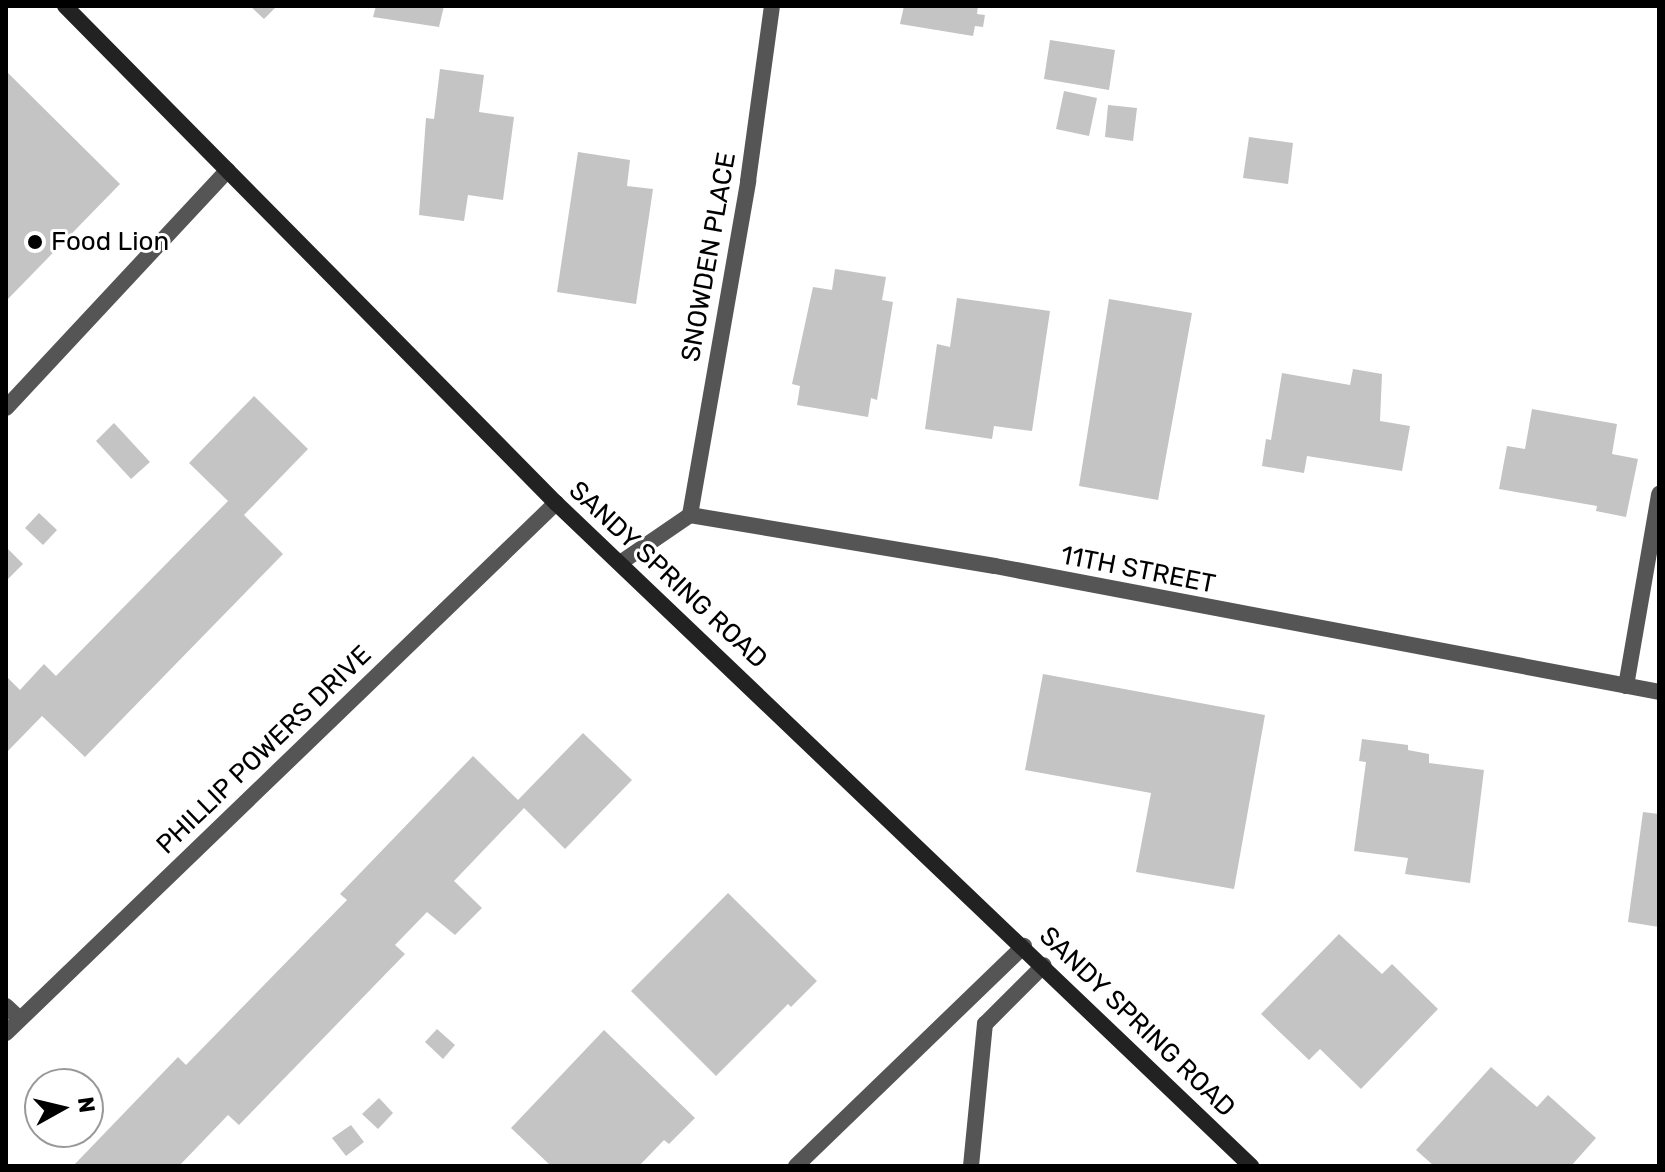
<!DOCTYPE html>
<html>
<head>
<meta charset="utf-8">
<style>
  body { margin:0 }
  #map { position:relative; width:1665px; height:1172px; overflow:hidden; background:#fff; font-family:Rubik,sans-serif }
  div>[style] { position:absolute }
  .building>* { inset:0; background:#c4c4c4 }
  .lane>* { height:16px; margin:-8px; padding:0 8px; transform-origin:8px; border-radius:8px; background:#555 }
  .street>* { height:16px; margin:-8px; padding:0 8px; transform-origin:8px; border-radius:8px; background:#555 }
  .secondary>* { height:16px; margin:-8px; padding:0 8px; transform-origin:8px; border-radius:8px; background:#222 }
  .dots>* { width:22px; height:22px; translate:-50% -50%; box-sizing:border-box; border:4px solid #fff; border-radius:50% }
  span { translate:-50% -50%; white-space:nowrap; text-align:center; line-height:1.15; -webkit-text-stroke:6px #fff; paint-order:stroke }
  .poi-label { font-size:26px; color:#000 }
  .left { translate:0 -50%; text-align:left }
  .street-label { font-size:26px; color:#000 }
  .frame { position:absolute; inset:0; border:8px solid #000; pointer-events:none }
  .north { position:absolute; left:24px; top:1068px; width:80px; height:80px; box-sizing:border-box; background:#fff; border:2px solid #999; border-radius:50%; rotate:82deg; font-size:22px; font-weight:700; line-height:32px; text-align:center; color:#000 }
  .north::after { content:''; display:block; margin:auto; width:28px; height:36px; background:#000; clip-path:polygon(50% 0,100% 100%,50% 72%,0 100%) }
</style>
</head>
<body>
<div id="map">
  <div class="building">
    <div style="clip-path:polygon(250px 6px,277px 6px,264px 19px)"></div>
    <div style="clip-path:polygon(376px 6px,444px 6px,439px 27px,373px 17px)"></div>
    <div style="clip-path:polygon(904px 6px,978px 6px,977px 14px,985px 15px,983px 27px,975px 26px,973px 36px,900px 24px)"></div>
    <div style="clip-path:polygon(1050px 40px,1115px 50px,1109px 90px,1044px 79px)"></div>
    <div style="clip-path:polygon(440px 69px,484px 75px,479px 112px,514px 117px,503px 200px,468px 195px,464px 221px,419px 215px,426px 118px,434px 119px)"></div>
    <div style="clip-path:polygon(6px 71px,120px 184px,6px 301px)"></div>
    <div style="clip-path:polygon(1064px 91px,1097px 98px,1089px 136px,1056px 129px)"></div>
    <div style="clip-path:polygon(1108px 105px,1137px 108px,1133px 141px,1105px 137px)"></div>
    <div style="clip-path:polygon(1249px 137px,1293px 143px,1288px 184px,1243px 178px)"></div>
    <div style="clip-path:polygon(578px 152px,630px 160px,627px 186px,653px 189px,636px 304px,557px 292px)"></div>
    <div style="clip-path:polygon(835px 269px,886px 277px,882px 300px,893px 302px,877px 400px,871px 398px,868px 417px,797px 405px,800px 386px,792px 384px,813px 287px,832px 290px)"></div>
    <div style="clip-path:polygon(957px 298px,1050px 311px,1032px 431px,994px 426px,992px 439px,925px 429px,937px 344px,950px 347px)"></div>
    <div style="clip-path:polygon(1109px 299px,1192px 313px,1158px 500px,1079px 486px)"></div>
    <div style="clip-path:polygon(1353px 369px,1382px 374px,1380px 421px,1410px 426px,1402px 471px,1307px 456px,1304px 473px,1262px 466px,1266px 439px,1271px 440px,1282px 373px,1350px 385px)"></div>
    <div style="clip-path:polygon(254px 396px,308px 449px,244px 515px,283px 554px,85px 757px,42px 716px,6px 753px,6px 676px,20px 690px,44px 664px,56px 676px,228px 501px,189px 463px)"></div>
    <div style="clip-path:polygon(1532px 409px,1617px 424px,1612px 454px,1638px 459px,1626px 517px,1596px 511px,1597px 506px,1499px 489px,1507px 446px,1525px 449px)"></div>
    <div style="clip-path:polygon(114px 423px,150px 462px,131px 479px,96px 441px)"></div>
    <div style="clip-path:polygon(39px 513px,57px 530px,43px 545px,25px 528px)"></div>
    <div style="clip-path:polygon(6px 547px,23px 564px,8px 579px,6px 577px)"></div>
    <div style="clip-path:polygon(1043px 674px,1265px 715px,1234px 889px,1136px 872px,1151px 793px,1025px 770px)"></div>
    <div style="clip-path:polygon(583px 733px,632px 780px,565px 849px,524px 808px,454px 881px,482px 908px,455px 935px,427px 912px,395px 945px,405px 954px,239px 1125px,228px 1115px,179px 1166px,73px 1166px,178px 1057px,186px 1065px,347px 900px,340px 894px,473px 756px,518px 800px)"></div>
    <div style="clip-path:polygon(1362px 739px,1408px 745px,1408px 750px,1429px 754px,1429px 763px,1484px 770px,1470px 883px,1405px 874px,1408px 858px,1354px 851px,1366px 762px,1359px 761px)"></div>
    <div style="clip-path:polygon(1643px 812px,1659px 814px,1659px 927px,1628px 922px)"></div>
    <div style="clip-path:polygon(728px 893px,817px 981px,791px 1007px,788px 1004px,716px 1076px,631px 991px)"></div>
    <div style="clip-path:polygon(1339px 934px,1382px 974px,1392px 964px,1438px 1009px,1361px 1089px,1320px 1049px,1309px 1060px,1261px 1014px)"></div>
    <div style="clip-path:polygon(437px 1029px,455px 1045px,443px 1059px,425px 1042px)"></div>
    <div style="clip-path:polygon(604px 1030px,695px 1118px,669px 1144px,664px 1140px,639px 1166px,551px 1166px,511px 1128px)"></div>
    <div style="clip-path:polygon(1491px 1067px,1537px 1107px,1548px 1095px,1596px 1138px,1571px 1166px,1434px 1166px,1416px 1150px)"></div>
    <div style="clip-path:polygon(379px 1098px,393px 1113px,378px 1129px,362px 1114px)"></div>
    <div style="clip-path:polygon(351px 1125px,364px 1142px,346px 1156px,332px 1138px)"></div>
  </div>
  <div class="lane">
    <div style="left:6px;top:408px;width:325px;rotate:-47deg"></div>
    <div style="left:1626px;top:686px;width:195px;rotate:-80.2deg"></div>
    <div style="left:796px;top:1166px;width:317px;rotate:-44deg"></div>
    <div style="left:971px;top:1166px;width:143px;rotate:-84.4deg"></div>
    <div style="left:985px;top:1024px;width:83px;rotate:-45deg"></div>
  </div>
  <div class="street">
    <div style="left:690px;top:515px;width:339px;rotate:-80.1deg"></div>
    <div style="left:748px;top:181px;width:177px;rotate:-82.2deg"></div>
    <div style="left:620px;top:563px;width:85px;rotate:-34.4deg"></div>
    <div style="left:690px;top:515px;width:309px;rotate:9.5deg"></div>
    <div style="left:995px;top:566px;width:676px;rotate:10.74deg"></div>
    <div style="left:6px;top:1006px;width:18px;rotate:43deg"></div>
    <div style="left:6px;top:1033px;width:764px;rotate:-43.94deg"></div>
  </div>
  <div class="secondary">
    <div style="left:65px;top:6px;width:699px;rotate:45.35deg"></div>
    <div style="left:556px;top:503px;width:961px;rotate:43.65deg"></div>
  </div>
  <div class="dots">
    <div style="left:35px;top:242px;background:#000"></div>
  </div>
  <div class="poi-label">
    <span class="left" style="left:51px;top:242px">Food Lion</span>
  </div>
  <div class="street-label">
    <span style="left:709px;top:257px;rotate:-80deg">SNOWDEN PLACE</span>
    <span style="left:1138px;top:570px;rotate:11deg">11TH STREET</span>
    <span style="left:668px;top:575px;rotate:43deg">SANDY SPRING ROAD</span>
    <span style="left:264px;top:750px;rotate:-44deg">PHILLIP POWERS DRIVE</span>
    <span style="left:1137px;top:1022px;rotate:44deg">SANDY SPRING ROAD</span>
  </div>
  <div class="frame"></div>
  <div class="north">N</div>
</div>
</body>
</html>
